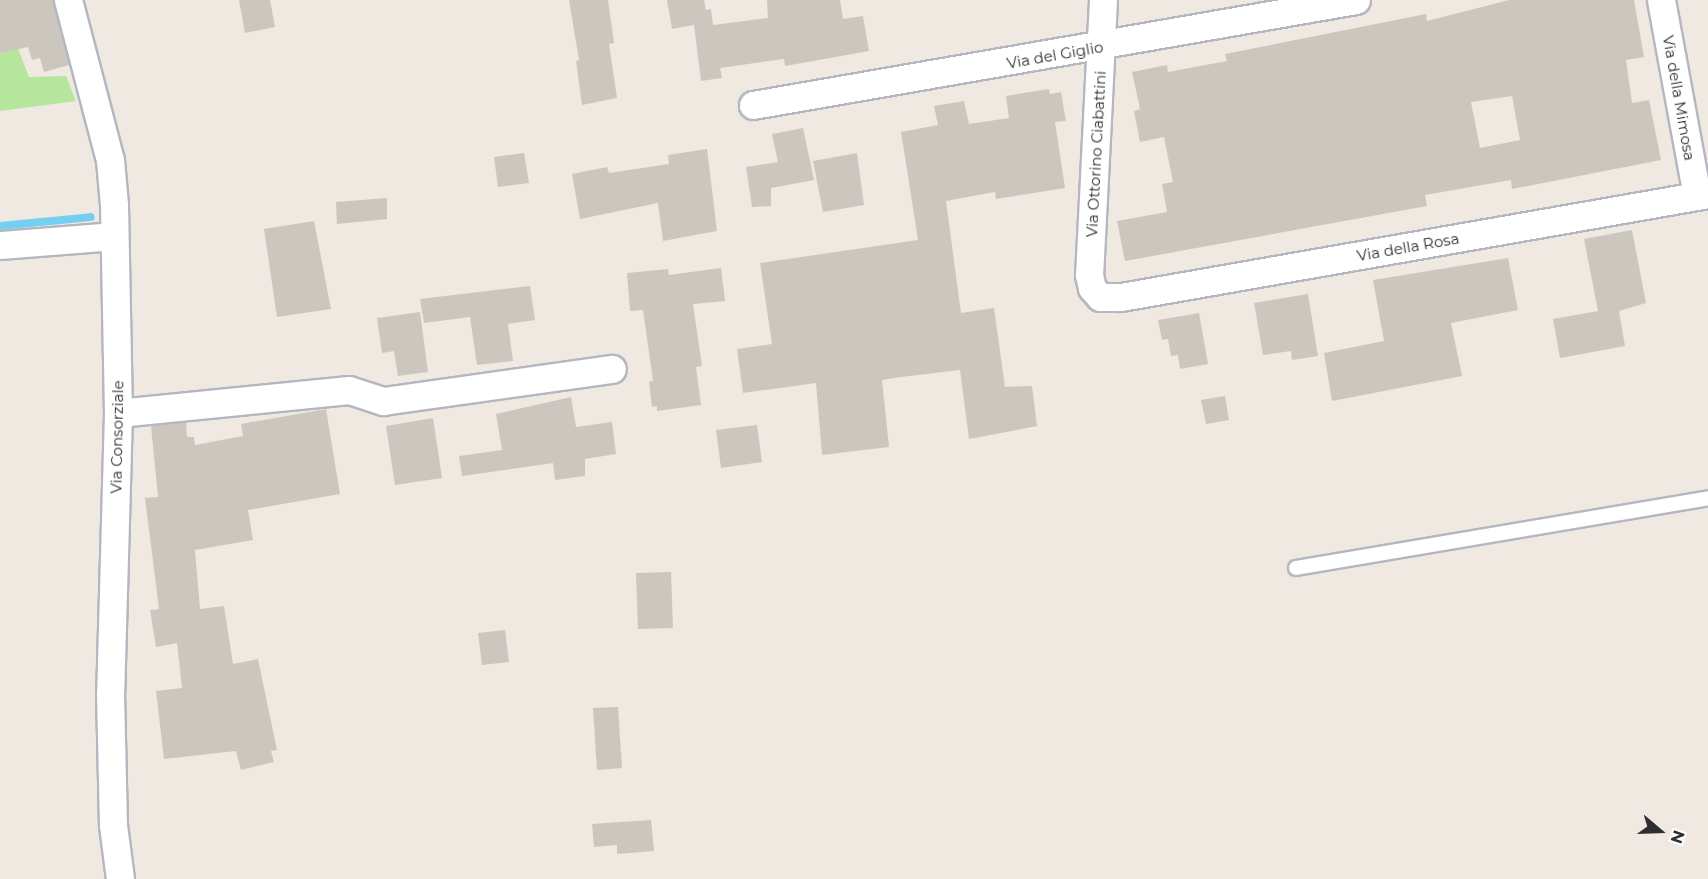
<!DOCTYPE html>
<html>
<head>
<meta charset="utf-8">
<style>
  body { margin:0 }
  #map { position:relative; width:1708px; height:879px; overflow:hidden; background:#efe9e1; font-family:Montserrat,sans-serif }
  div>[style] { position:absolute }
  .green>* { inset:0; background:#b6e59e }
  .stream>* { height:8px; margin:-4px; padding:0 4px; transform-origin:4px; border-radius:4px; background:#75cff0 }
  .building>* { inset:0; background:#cbc7bf }
  .roads { filter:drop-shadow(2px 0 #b4b7c1) drop-shadow(-2px 0 #b4b7c1) drop-shadow(0 2px #b4b7c1) drop-shadow(0 -2px #b4b7c1) }
  .service>* { height:14px; margin:-7px; padding:0 7px; transform-origin:7px; border-radius:7px; background:#fff }
  .minor>* { height:27px; margin:-13.5px; padding:0 13.5px; transform-origin:13.5px; border-radius:13.5px; background:#fff }
  span { translate:-50% -50%; white-space:nowrap; text-align:center; line-height:1.15; -webkit-text-stroke:5px #fff; paint-order:stroke }
  .street-label { font-size:15px; color:#2e2e2e }
  .north { position:absolute; left:1630px; top:801px; width:60px; height:60px; -webkit-text-stroke:4px #fff; paint-order:stroke; rotate:109deg; font-size:16px; font-weight:700; line-height:24px; text-align:center; color:#2e2e2e }
  .north::after { content:''; display:block; margin:auto; width:21px; height:27px; background:#2e2e2e; clip-path:polygon(50% 0,100% 100%,50% 72%,0 100%) }
</style>
</head>
<body>
<div id="map">
  <div class="green">
    <div style="clip-path:polygon(0 25px,17px 46px,29px 77px,66px 76px,76px 101px,0 111px)"></div>
  </div>
  <div class="stream">
    <div style="left:0;top:226px;width:91px;rotate:-5.6deg"></div>
  </div>
  <div class="building">
    <div style="clip-path:polygon(0 0,53px 0,69px 65px,44px 72px,40px 58px,32px 60px,28px 47px,0 53px)"></div>
    <div style="clip-path:polygon(239px 0,270px 0,275px 27px,245px 33px)"></div>
    <div style="clip-path:polygon(569px 0,608px 0,614px 43px,609px 44px,617px 98px,582px 105px,576px 61px,579px 60px)"></div>
    <div style="clip-path:polygon(667px 0,704px 0,706px 10px,711px 9px,713px 25px,768px 18px,767px 0,840px 0,843px 19px,863px 16px,869px 51px,785px 66px,784px 59px,720px 68px,722px 78px,701px 81px,694px 25px,672px 29px)"></div>
    <div style="clip-path:polygon(evenodd,1509px 0,1634px 0,1644px 57px,1626px 60px,1632px 103px,1649px 100px,1661px 160px,1512px 189px,1511px 180px,1425px 195px,1427px 206px,1125px 261px,1117px 221px,1167px 212px,1162px 184px,1173px 182px,1164px 137px,1140px 142px,1134px 111px,1140px 109px,1132px 72px,1167px 65px,1168px 72px,1227px 61px,1225px 54px,1426px 14px,1427px 21px,1509px 0,1512px 96px,1520px 140px,1480px 148px,1471px 102px,1512px 96px)"></div>
    <div style="clip-path:polygon(1049px 89px,1050px 94px,1061px 92px,1066px 121px,1055px 122px,1065px 188px,996px 199px,995px 192px,946px 201px,961px 313px,994px 308px,1005px 387px,1032px 386px,1037px 426px,969px 439px,960px 370px,901px 377px,882px 380px,889px 447px,822px 455px,816px 383px,743px 393px,737px 349px,772px 344px,760px 263px,918px 240px,901px 132px,938px 125px,934px 106px,964px 101px,969px 124px,1009px 118px,1006px 96px)"></div>
    <div style="clip-path:polygon(803px 128px,814px 180px,771px 188px,771px 206px,752px 207px,746px 167px,778px 162px,772px 134px)"></div>
    <div style="clip-path:polygon(707px 149px,717px 231px,663px 241px,658px 203px,580px 219px,572px 174px,607px 167px,609px 173px,669px 164px,668px 155px)"></div>
    <div style="clip-path:polygon(524px 153px,529px 183px,498px 187px,494px 157px)"></div>
    <div style="clip-path:polygon(857px 153px,864px 205px,823px 212px,813px 161px)"></div>
    <div style="clip-path:polygon(387px 198px,387px 219px,337px 224px,336px 202px)"></div>
    <div style="clip-path:polygon(314px 221px,331px 309px,277px 317px,264px 229px)"></div>
    <div style="clip-path:polygon(1632px 230px,1646px 303px,1619px 311px,1625px 346px,1560px 358px,1553px 319px,1598px 311px,1584px 239px)"></div>
    <div style="clip-path:polygon(1508px 258px,1518px 310px,1451px 323px,1462px 376px,1332px 401px,1324px 353px,1384px 341px,1373px 280px)"></div>
    <div style="clip-path:polygon(721px 268px,725px 301px,693px 304px,702px 366px,696px 367px,701px 405px,657px 411px,657px 406px,652px 407px,649px 382px,653px 381px,643px 310px,630px 311px,627px 273px,668px 269px,669px 275px)"></div>
    <div style="clip-path:polygon(530px 286px,535px 320px,508px 324px,513px 361px,477px 365px,470px 317px,424px 323px,420px 299px)"></div>
    <div style="clip-path:polygon(1308px 294px,1318px 356px,1292px 360px,1291px 351px,1263px 355px,1254px 303px)"></div>
    <div style="clip-path:polygon(420px 312px,428px 372px,398px 376px,394px 351px,382px 353px,377px 318px)"></div>
    <div style="clip-path:polygon(1199px 313px,1208px 364px,1180px 369px,1178px 355px,1171px 356px,1168px 339px,1162px 340px,1158px 320px)"></div>
    <div style="clip-path:polygon(1225px 396px,1229px 420px,1206px 424px,1201px 400px)"></div>
    <div style="clip-path:polygon(571px 397px,576px 427px,612px 422px,616px 454px,585px 459px,585px 476px,555px 480px,553px 463px,462px 476px,459px 456px,502px 450px,496px 414px)"></div>
    <div style="clip-path:polygon(326px 409px,340px 494px,248px 510px,253px 540px,195px 550px,200px 609px,224px 606px,233px 664px,258px 659px,277px 750px,271px 751px,274px 762px,241px 770px,236px 751px,164px 759px,156px 691px,182px 688px,177px 643px,156px 647px,150px 610px,159px 609px,145px 498px,158px 497px,151px 426px,186px 422px,187px 437px,194px 437px,195px 445px,243px 436px,241px 424px)"></div>
    <div style="clip-path:polygon(433px 418px,442px 478px,395px 485px,386px 426px)"></div>
    <div style="clip-path:polygon(757px 425px,762px 462px,721px 468px,716px 430px)"></div>
    <div style="clip-path:polygon(671px 572px,673px 628px,638px 629px,636px 573px)"></div>
    <div style="clip-path:polygon(505px 630px,509px 662px,482px 665px,478px 633px)"></div>
    <div style="clip-path:polygon(618px 707px,622px 768px,597px 770px,593px 708px)"></div>
    <div style="clip-path:polygon(651px 820px,654px 851px,617px 854px,617px 845px,594px 847px,592px 824px)"></div>
  </div>
  <div class="roads">
    <div class="service">
      <div style="left:1296px;top:568px;width:418px;rotate:-9.6deg"></div>
    </div>
    <div class="minor">
      <div style="left:68px;top:0;width:165px;rotate:75.3deg"></div>
      <div style="left:110px;top:160px;width:45px;rotate:84.9deg"></div>
      <div style="left:114px;top:205px;width:208px;rotate:88.9deg"></div>
      <div style="left:118px;top:413px;width:280px;rotate:91.6deg"></div>
      <div style="left:110px;top:693px;width:132px;rotate:88.7deg"></div>
      <div style="left:113px;top:825px;width:54px;rotate:82.6deg"></div>
      <div style="left:1103px;top:0;width:275px;rotate:92.9deg"></div>
      <div style="left:1089px;top:275px;width:13px;rotate:77deg"></div>
      <div style="left:1092px;top:288px;width:12px;rotate:48deg"></div>
      <div style="left:1100px;top:297px;width:21px"></div>
      <div style="left:1121px;top:297px;width:596px;rotate:-9.95deg"></div>
      <div style="left:1661px;top:0;width:199px;rotate:79.6deg"></div>
      <div style="left:753px;top:105px;width:612px;rotate:-9.88deg"></div>
      <div style="left:0;top:245px;width:114px;rotate:-4.5deg"></div>
      <div style="left:118px;top:413px;width:232px;rotate:-5.7deg"></div>
      <div style="left:349px;top:390px;width:36px;rotate:18deg"></div>
      <div style="left:383px;top:401px;width:231px;rotate:-8deg"></div>
    </div>
  </div>
  <div class="street-label">
    <span style="left:1055px;top:55px;rotate:-10deg">Via del Giglio</span>
    <span style="left:1679px;top:98px;rotate:80deg">Via della Mimosa</span>
    <span style="left:1096px;top:154px;rotate:-87deg">Via Ottorino Ciabattini</span>
    <span style="left:1408px;top:247px;rotate:-10deg">Via della Rosa</span>
    <span style="left:117px;top:437px;rotate:-89deg">Via Consorziale</span>
  </div>
  <div class="north">N</div>
</div>
</body>
</html>
